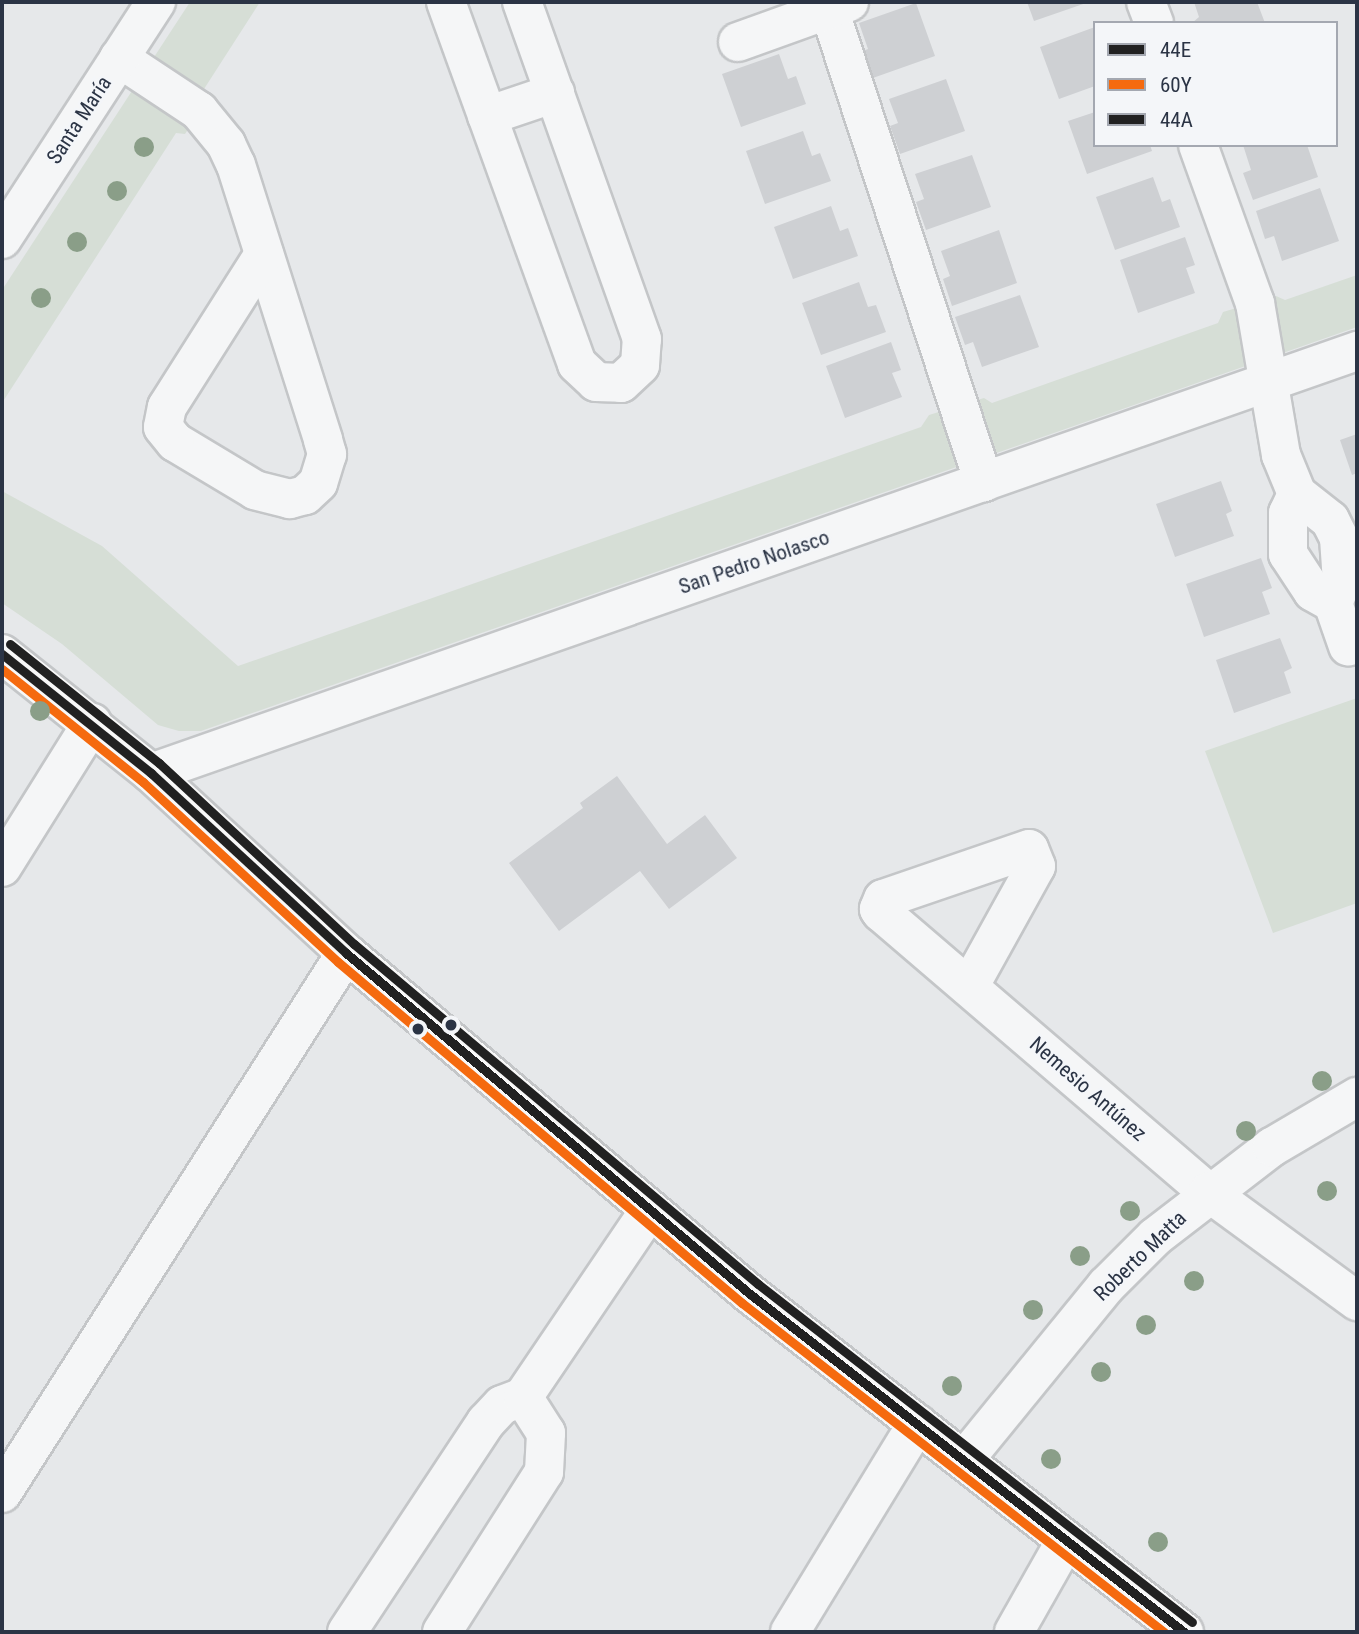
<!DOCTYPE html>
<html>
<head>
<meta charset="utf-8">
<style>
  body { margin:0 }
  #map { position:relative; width:1359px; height:1634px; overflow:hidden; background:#e6e8ea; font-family:"Roboto Condensed",sans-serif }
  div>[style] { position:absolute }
  .green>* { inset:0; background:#d6ded6 }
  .building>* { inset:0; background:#ced0d3 }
  .roads { filter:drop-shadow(2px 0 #c4c6c8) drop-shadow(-2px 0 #c4c6c8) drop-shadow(0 2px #c4c6c8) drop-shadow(0 -2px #c4c6c8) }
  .minor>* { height:38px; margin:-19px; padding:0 19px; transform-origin:19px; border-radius:19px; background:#f5f6f7 }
  .major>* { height:38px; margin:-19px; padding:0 19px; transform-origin:19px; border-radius:19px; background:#f8f8f8 }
  .bus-1>* { height:9px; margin:-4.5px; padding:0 4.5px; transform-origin:4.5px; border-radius:4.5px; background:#212121 }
  .bus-2>* { height:9px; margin:-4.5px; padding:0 4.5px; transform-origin:4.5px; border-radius:4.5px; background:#f56a0f }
  .bus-3>* { height:9px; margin:-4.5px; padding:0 4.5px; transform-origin:4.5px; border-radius:4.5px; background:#212121 }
  .trees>* { width:20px; height:20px; margin:-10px; border-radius:50%; background:#8a9e88 }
  .dots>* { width:19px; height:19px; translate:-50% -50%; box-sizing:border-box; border:4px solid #f4f6f9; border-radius:50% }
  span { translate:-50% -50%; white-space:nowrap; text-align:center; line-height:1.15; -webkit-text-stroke:5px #f4f6f9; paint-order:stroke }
  .street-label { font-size:21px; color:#2b3445 }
  .frame { position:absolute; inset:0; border:4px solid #2b3445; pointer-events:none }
  .legend { position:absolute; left:1093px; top:21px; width:245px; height:126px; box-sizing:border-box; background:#f4f6f9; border:2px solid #a4a8b1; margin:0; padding:9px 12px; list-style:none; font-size:21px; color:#2b3445 }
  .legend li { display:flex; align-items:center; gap:14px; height:35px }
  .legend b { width:35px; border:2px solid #a4a8b1 }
</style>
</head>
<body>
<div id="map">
  <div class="green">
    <div style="clip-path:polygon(190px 2px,260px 2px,204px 89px,209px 97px,185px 134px,176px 133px,2px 403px,2px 290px)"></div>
    <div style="clip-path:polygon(1357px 275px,1357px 327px,201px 731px,179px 731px,158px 725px,62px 644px,2px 603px,2px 491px,102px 546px,238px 666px,921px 427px,929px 415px,984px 398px,992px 403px,1218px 323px,1223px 312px,1276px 296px,1285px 300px)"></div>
    <div style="clip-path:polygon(1357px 698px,1357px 903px,1273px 933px,1205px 751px)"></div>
  </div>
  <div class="building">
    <div style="clip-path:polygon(1027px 2px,1089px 2px,1034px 21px)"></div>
    <div style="clip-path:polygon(1194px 2px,1257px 2px,1265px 23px,1192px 23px,1199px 17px)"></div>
    <div style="clip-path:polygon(916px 3px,935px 56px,870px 79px,860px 52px,868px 49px,859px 23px)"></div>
    <div style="clip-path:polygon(1095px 27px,1095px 86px,1059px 99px,1040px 47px)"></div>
    <div style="clip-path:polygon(779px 54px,788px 79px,796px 76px,806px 104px,741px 127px,722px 74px)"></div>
    <div style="clip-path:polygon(946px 79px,965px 131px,900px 154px,890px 126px,898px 123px,889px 99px)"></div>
    <div style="clip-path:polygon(1095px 112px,1095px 145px,1150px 145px,1152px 151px,1087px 174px,1068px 121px)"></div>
    <div style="clip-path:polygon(803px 131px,812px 156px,820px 153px,831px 181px,765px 204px,746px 151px)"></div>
    <div style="clip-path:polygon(1243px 145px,1307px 145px,1318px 177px,1253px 200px,1243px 173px,1251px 170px)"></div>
    <div style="clip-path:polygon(972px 155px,991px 207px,926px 230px,916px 202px,924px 199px,915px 174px)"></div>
    <div style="clip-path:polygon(1153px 177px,1162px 202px,1170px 199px,1180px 227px,1115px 250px,1096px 197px)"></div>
    <div style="clip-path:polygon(1320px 188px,1339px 241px,1282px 261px,1274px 236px,1265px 239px,1256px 211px)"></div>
    <div style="clip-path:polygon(831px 206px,840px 231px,848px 228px,858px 256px,793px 279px,774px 227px)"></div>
    <div style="clip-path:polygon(999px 230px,1017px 283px,952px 306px,943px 279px,950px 276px,941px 251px)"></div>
    <div style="clip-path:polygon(1185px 237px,1195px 265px,1186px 268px,1195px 293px,1138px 313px,1120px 260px)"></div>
    <div style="clip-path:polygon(859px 282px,868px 307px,876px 305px,886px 332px,821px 355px,802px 303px)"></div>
    <div style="clip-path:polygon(1020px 295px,1039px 347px,982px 367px,973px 342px,965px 345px,955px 317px)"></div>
    <div style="clip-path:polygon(891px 342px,901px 370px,892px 373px,902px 397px,845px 418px,826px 366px)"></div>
    <div style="clip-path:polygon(1357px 434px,1357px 473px,1352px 475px,1340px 440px)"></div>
    <div style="clip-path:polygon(1221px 481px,1232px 511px,1226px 514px,1234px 536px,1175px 557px,1156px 504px)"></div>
    <div style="clip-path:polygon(1261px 558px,1272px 588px,1262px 592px,1270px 614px,1204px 637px,1186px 584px)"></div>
    <div style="clip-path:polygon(1280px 638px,1292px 668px,1284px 672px,1291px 693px,1234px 713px,1216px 660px)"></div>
    <div style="clip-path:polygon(617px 776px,667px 844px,705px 815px,737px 858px,669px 909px,640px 871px,559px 931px,509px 863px,583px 808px,580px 803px)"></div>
  </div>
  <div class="roads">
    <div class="minor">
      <div style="left:446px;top:2px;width:385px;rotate:70.1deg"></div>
      <div style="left:577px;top:364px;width:26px;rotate:43deg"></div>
      <div style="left:596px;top:382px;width:25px;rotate:2deg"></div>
      <div style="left:621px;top:383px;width:26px;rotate:-43deg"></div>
      <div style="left:640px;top:365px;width:26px;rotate:-86deg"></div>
      <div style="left:642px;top:339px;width:358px;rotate:-109.6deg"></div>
      <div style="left:1146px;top:2px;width:22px;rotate:69deg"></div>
      <div style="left:829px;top:9px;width:498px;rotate:71.9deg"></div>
      <div style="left:738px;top:42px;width:118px;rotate:-19.8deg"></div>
      <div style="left:119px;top:58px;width:96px;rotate:33.5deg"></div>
      <div style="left:199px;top:111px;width:43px;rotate:50.7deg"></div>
      <div style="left:226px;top:144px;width:23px;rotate:65deg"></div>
      <div style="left:236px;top:165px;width:288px;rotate:72.4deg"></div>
      <div style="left:323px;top:440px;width:15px;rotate:74deg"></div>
      <div style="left:327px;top:454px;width:30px;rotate:107deg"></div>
      <div style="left:318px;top:483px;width:18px;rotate:137deg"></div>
      <div style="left:305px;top:495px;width:16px;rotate:165deg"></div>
      <div style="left:290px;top:499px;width:36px;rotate:-166deg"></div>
      <div style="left:255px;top:490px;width:93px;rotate:-149deg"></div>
      <div style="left:175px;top:442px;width:19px;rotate:-129deg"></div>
      <div style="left:163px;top:427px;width:20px;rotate:-79deg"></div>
      <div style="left:167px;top:407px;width:181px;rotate:-57.6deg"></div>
      <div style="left:487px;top:116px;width:72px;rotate:-18.7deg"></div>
      <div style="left:1198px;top:145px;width:168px;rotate:70.2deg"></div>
      <div style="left:1255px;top:303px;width:154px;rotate:80.3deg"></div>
      <div style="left:1281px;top:455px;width:42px;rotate:67.7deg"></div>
      <div style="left:1297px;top:494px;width:42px;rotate:38.2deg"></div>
      <div style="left:1330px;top:520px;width:20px;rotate:63deg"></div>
      <div style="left:1339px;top:538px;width:44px;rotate:86.1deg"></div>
      <div style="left:1342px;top:582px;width:23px;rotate:113deg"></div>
      <div style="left:2px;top:239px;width:283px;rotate:-57deg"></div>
      <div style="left:1297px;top:494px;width:21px;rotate:115deg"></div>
      <div style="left:1288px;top:513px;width:41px;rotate:90deg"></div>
      <div style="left:1288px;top:554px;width:45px;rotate:56.7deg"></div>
      <div style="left:1313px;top:592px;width:23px;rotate:29deg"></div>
      <div style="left:1333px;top:603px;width:46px;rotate:70.8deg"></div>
      <div style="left:151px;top:773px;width:1278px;rotate:-19.29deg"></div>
      <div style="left:2px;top:867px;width:170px;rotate:-58deg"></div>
      <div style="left:969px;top:987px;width:138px;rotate:-61deg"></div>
      <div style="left:1036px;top:866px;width:18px;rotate:-112deg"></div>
      <div style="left:1029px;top:849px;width:154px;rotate:161.1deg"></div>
      <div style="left:883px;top:899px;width:11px;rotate:112deg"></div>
      <div style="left:879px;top:909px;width:4px;rotate:56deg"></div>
      <div style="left:881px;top:912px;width:430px;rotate:40.6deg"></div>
      <div style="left:1208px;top:1192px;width:185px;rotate:36.2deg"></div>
      <div style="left:964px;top:1460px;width:225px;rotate:-50.8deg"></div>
      <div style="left:1106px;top:1286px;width:69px;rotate:-45deg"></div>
      <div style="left:1155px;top:1237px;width:148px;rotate:-37.6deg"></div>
      <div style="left:1272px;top:1147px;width:99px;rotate:-30.5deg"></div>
      <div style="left:2px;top:1493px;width:640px;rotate:-57.5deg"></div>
      <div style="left:347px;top:1632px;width:252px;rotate:-56.5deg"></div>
      <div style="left:486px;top:1422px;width:23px;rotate:-47deg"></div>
      <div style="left:502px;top:1405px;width:22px;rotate:-21deg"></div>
      <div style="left:523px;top:1397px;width:225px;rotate:-55.9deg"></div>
      <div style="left:442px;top:1632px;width:190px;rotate:-57.5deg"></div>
      <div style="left:544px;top:1472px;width:39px;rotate:-87deg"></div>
      <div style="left:546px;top:1433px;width:43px;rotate:-122.6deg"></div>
      <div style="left:790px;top:1632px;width:244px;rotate:-58.6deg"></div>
      <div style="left:1014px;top:1632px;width:103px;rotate:-60.5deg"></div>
    </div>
    <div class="major">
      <div style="left:2px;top:654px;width:191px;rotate:38.6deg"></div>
      <div style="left:151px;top:773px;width:265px;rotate:42.7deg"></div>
      <div style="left:346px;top:953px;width:529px;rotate:40.17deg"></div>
      <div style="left:750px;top:1294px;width:550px;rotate:37.91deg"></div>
    </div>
  </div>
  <div class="bus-1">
    <div style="left:2px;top:654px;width:191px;rotate:38.6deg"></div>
    <div style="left:151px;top:773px;width:265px;rotate:42.7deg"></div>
    <div style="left:346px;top:953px;width:529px;rotate:40.17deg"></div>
    <div style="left:750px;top:1294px;width:550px;rotate:37.91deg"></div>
  </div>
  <div class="bus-2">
    <div style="left:2px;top:669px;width:181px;rotate:38.7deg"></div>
    <div style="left:143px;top:782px;width:265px;rotate:42.7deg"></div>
    <div style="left:338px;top:962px;width:529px;rotate:40.17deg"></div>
    <div style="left:742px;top:1303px;width:535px;rotate:37.94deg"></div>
  </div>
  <div class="bus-3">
    <div style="left:10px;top:644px;width:191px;rotate:38.6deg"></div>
    <div style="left:159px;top:763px;width:266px;rotate:42.9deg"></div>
    <div style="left:354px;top:944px;width:528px;rotate:40.08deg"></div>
    <div style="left:758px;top:1284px;width:550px;rotate:37.91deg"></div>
  </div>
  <div class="trees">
    <div style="left:144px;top:147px"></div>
    <div style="left:117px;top:191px"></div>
    <div style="left:77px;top:242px"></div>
    <div style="left:41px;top:298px"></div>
    <div style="left:40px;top:711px"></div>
    <div style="left:1322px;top:1081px"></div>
    <div style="left:1246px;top:1131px"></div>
    <div style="left:1327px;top:1191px"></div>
    <div style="left:1130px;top:1211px"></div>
    <div style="left:1080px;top:1256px"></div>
    <div style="left:1194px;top:1281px"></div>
    <div style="left:1033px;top:1310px"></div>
    <div style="left:1146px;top:1325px"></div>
    <div style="left:1101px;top:1372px"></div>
    <div style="left:952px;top:1386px"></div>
    <div style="left:1051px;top:1459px"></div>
    <div style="left:1158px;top:1542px"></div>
  </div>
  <div class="dots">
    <div style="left:451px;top:1025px;background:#2b3445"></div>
    <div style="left:418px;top:1029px;background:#2b3445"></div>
  </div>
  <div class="street-label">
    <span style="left:79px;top:120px;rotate:-57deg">Santa María</span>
    <span style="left:754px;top:562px;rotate:-19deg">San Pedro Nolasco</span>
    <span style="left:1088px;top:1089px;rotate:41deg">Nemesio Antúnez</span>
    <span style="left:1140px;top:1256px;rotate:-44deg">Roberto Matta</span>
  </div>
  <div class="frame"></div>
  <ul class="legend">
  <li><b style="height:9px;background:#212121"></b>44E</li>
  <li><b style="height:9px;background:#f56a0f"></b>60Y</li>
  <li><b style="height:9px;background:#212121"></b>44A</li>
  </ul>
</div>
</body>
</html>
